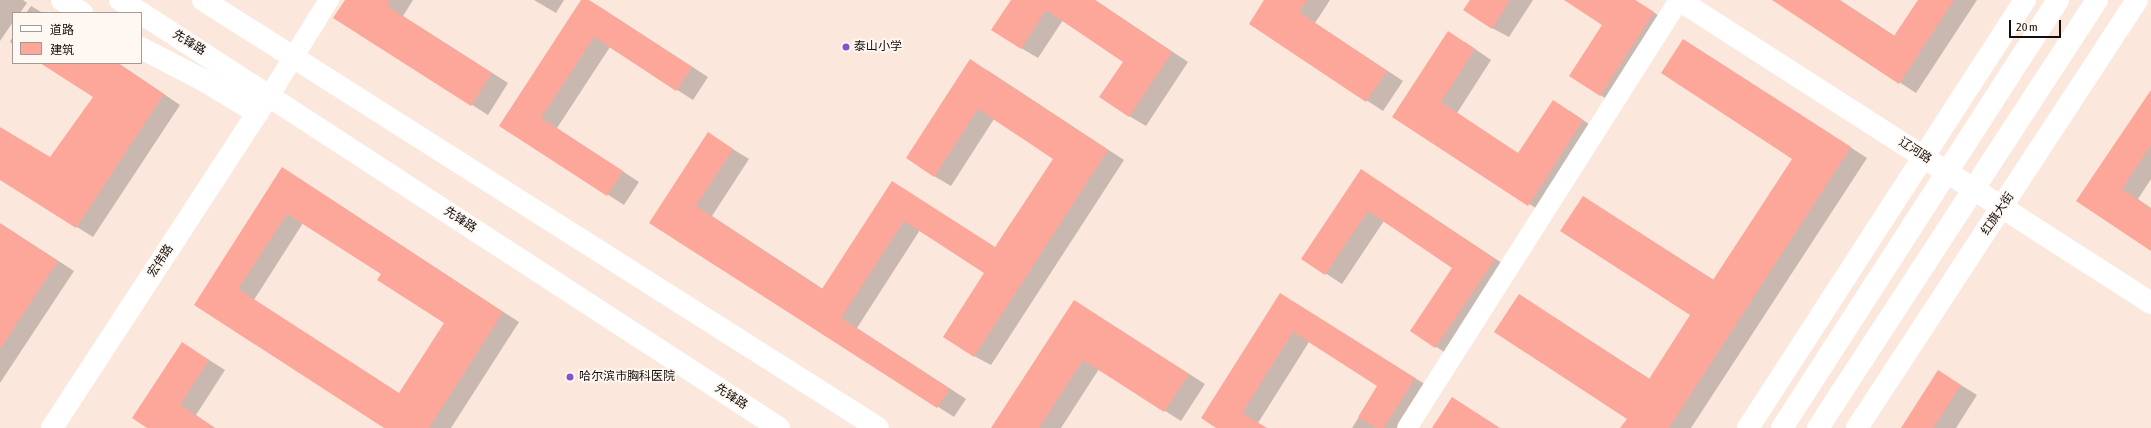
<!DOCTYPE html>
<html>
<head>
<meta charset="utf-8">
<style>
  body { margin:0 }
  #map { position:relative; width:2151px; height:428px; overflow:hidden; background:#fbe7dc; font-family:"Asap Condensed","Noto Sans SC",sans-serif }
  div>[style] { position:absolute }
  .shadow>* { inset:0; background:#0003 }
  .building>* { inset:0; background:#fca79a }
  .minor>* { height:20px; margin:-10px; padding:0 10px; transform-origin:10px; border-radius:10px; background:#fff }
  .major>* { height:22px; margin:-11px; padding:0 11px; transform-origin:11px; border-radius:11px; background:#fff }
  .highway>* { height:22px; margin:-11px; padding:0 11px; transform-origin:11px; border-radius:11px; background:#fff }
  .dots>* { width:11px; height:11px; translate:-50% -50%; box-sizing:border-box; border:2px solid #fff7f2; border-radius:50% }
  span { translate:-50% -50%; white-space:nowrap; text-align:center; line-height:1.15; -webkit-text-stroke:3.5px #fff7f2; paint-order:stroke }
  .street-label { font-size:12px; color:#140e0a }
  .poi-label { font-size:12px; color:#140e0a }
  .left { translate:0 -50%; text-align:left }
  .legend { position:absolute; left:12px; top:12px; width:130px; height:52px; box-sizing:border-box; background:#fff7f2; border:1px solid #a19a95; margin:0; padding:5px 7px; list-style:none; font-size:12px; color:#140e0a }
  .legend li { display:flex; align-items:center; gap:8px; height:20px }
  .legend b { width:20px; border:1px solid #a19a95 }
  .scale { position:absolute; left:2009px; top:20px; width:52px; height:18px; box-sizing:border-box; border:2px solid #140e0a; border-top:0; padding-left:5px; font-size:12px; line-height:14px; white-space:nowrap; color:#140e0a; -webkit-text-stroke:3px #fff7f2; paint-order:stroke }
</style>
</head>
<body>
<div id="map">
  <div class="shadow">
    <div style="clip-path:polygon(0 0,23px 0,27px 3px,20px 13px,13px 13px,13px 22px,0 41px)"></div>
    <div style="clip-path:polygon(346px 0,413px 0,403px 16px,508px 83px,488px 115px,335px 18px)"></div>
    <div style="clip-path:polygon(534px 0,564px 0,556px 13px)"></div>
    <div style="clip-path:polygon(582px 0,588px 0,600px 7px,708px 77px,693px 100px,610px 47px,557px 128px,639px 182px,624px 205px,500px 125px)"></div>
    <div style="clip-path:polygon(1012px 0,1095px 0,1188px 62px,1146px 126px,1129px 116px,1124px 61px,1063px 20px,1038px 58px,1021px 48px)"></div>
    <div style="clip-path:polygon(1266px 0,1330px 0,1315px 23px,1403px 81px,1383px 111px,1250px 24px)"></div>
    <div style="clip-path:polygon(1471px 0,1533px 0,1509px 37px,1492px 28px)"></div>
    <div style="clip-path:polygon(1566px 0,1635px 0,1670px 23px,1617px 105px,1600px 95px,1604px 25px)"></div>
    <div style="clip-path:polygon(1774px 0,1840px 0,1895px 36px,1919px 0,1977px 0,1916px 93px)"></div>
    <div style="clip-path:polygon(31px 6px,43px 13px,26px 13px)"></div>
    <div style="clip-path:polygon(13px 36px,13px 44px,10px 42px)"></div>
    <div style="clip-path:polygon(1684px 40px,1867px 158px,1691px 428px,1622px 428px,1628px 418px,1519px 295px,1650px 379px,1691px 315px,1583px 197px,1714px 280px,1793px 158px)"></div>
    <div style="clip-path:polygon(1465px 42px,1491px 60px,1457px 113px,1519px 154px,1570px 111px,1599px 131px,1545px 214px,1393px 117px)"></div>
    <div style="clip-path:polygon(42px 63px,118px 63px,180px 105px,93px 237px,0 179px,0 128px,51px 158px,95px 97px)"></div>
    <div style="clip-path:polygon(987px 70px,1124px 160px,991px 365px,974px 356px,986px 273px,920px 230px,857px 328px,966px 399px,954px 417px,650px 223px,708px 134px,749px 159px,712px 216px,823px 289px,892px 182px,996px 248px,1054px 158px,994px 119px,951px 186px,934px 176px)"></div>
    <div style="clip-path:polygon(2151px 92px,2151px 179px,2138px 199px,2151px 208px,2151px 250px,2078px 200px)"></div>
    <div style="clip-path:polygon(evenodd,283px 168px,519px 322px,451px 428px,386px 428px,195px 305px,283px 168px,303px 223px,382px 274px,445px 323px,400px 394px,254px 300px,303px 223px)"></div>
    <div style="clip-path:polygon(1361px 170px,1511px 269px,1452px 357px,1411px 331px,1454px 267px,1384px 221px,1342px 284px,1302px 258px)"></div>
    <div style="clip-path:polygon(1px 224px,74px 271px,0 383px,0 225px)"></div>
    <div style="clip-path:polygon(1074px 301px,1205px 384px,1181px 421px,1099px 369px,1061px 428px,993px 428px)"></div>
    <div style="clip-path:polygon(1297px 304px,1431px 388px,1406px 428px,1352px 428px,1379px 385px,1309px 342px,1258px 423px,1266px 428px,1218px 428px)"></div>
    <div style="clip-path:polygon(182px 343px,225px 370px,196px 415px,215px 428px,149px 428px)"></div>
    <div style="clip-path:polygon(1938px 371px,1977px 395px,1956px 428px,1905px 428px)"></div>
  </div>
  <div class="building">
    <div style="clip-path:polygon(345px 0,390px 0,387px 6px,492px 73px,471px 106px,333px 18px)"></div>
    <div style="clip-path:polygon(581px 0,589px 0,692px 67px,676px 91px,594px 37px,541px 118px,623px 171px,607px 196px,499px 126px)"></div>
    <div style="clip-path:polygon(1011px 0,1095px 0,1172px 52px,1129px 117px,1099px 97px,1123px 62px,1046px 10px,1021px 49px,991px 30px)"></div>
    <div style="clip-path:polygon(1264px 0,1307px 0,1299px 12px,1387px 71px,1366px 102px,1249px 24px)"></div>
    <div style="clip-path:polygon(1470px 0,1510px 0,1492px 29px,1463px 10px)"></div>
    <div style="clip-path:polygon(1564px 0,1635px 0,1654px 12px,1600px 96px,1569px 76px,1602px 25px)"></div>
    <div style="clip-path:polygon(1772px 0,1839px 0,1894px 36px,1918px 0,1954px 0,1899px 84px)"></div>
    <div style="clip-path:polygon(1448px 31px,1475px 49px,1441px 102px,1518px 153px,1553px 100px,1583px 120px,1528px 206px,1392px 117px)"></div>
    <div style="clip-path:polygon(1683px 39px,1851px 147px,1669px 428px,1620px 428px,1627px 419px,1494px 332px,1519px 294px,1649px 379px,1690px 315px,1560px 231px,1583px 196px,1713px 280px,1792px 159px,1661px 73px)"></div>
    <div style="clip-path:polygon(970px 59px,1108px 150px,974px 357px,943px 337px,984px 273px,904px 221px,841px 318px,950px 389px,937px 408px,649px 223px,708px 132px,733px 149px,696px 206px,822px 289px,892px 181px,995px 247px,1053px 159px,978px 109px,934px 177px,906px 158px)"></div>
    <div style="clip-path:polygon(40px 63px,118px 63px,164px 94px,76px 228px,0 180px,0 127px,50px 157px,93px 97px)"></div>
    <div style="clip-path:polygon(2151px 90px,2151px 145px,2122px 189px,2151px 209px,2151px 251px,2076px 201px)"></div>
    <div style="clip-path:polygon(evenodd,282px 167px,503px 312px,429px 428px,384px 428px,194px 305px,282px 167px,287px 214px,381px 274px,377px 280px,444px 323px,399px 393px,238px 289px,287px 214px)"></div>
    <div style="clip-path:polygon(1361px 169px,1495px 259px,1435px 348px,1410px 331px,1452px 268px,1368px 211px,1325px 275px,1301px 259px)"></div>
    <div style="clip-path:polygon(0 223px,58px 261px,0 349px)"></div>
    <div style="clip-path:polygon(1280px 293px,1415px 378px,1384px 428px,1376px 428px,1358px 417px,1377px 386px,1293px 332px,1242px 413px,1267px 428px,1216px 428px,1201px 418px)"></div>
    <div style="clip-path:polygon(1074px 300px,1189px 374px,1164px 412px,1083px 360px,1039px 428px,991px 428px)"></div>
    <div style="clip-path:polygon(182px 342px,209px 360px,180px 405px,215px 428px,147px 428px,132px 418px)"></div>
    <div style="clip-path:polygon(1938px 370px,1961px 385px,1933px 428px,1901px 428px)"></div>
    <div style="clip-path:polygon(1452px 397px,1500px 428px,1432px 428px)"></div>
  </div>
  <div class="minor">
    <div style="left:270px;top:95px;width:112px;rotate:-58.2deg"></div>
    <div style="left:1407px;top:428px;width:507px;rotate:-57.56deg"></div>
  </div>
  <div class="major">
    <div style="left:120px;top:0;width:25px;rotate:32deg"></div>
    <div style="left:203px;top:0;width:799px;rotate:32.38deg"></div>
    <div style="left:1679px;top:0;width:561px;rotate:32.7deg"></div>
    <div style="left:141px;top:13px;width:761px;rotate:33.04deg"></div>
    <div style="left:52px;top:428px;width:395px;rotate:-56.9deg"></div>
    <div style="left:1748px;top:428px;width:510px;rotate:-57.09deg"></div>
    <div style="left:1782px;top:428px;width:509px;rotate:-57.18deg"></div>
    <div style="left:1818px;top:428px;width:511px;rotate:-56.9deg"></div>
    <div style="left:1857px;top:428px;width:511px;rotate:-56.81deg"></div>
  </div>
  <div class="highway">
    <div style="left:62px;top:0;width:24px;rotate:33deg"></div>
    <div style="left:141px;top:48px;width:70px;rotate:27.3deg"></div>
    <div style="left:203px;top:80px;width:64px;rotate:31deg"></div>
  </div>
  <div class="dots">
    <div style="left:846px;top:47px;background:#8454cd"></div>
    <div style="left:570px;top:377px;background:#8454cd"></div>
  </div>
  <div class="street-label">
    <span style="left:189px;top:43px;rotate:32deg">先锋路</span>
    <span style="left:1915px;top:151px;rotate:33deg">辽河路</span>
    <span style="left:1998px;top:214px;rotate:-56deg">红旗大街</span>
    <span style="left:460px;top:220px;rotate:33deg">先锋路</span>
    <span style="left:161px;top:261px;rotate:-57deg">宏伟路</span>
    <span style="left:731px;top:397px;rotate:33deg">先锋路</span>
  </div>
  <div class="poi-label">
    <span class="left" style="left:854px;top:47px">泰山小学</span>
    <span class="left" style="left:579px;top:377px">哈尔滨市胸科医院</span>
  </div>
  <ul class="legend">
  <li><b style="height:5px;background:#fff"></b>道路</li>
  <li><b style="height:11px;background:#fca79a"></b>建筑</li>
  </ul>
  <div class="scale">20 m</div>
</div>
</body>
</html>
